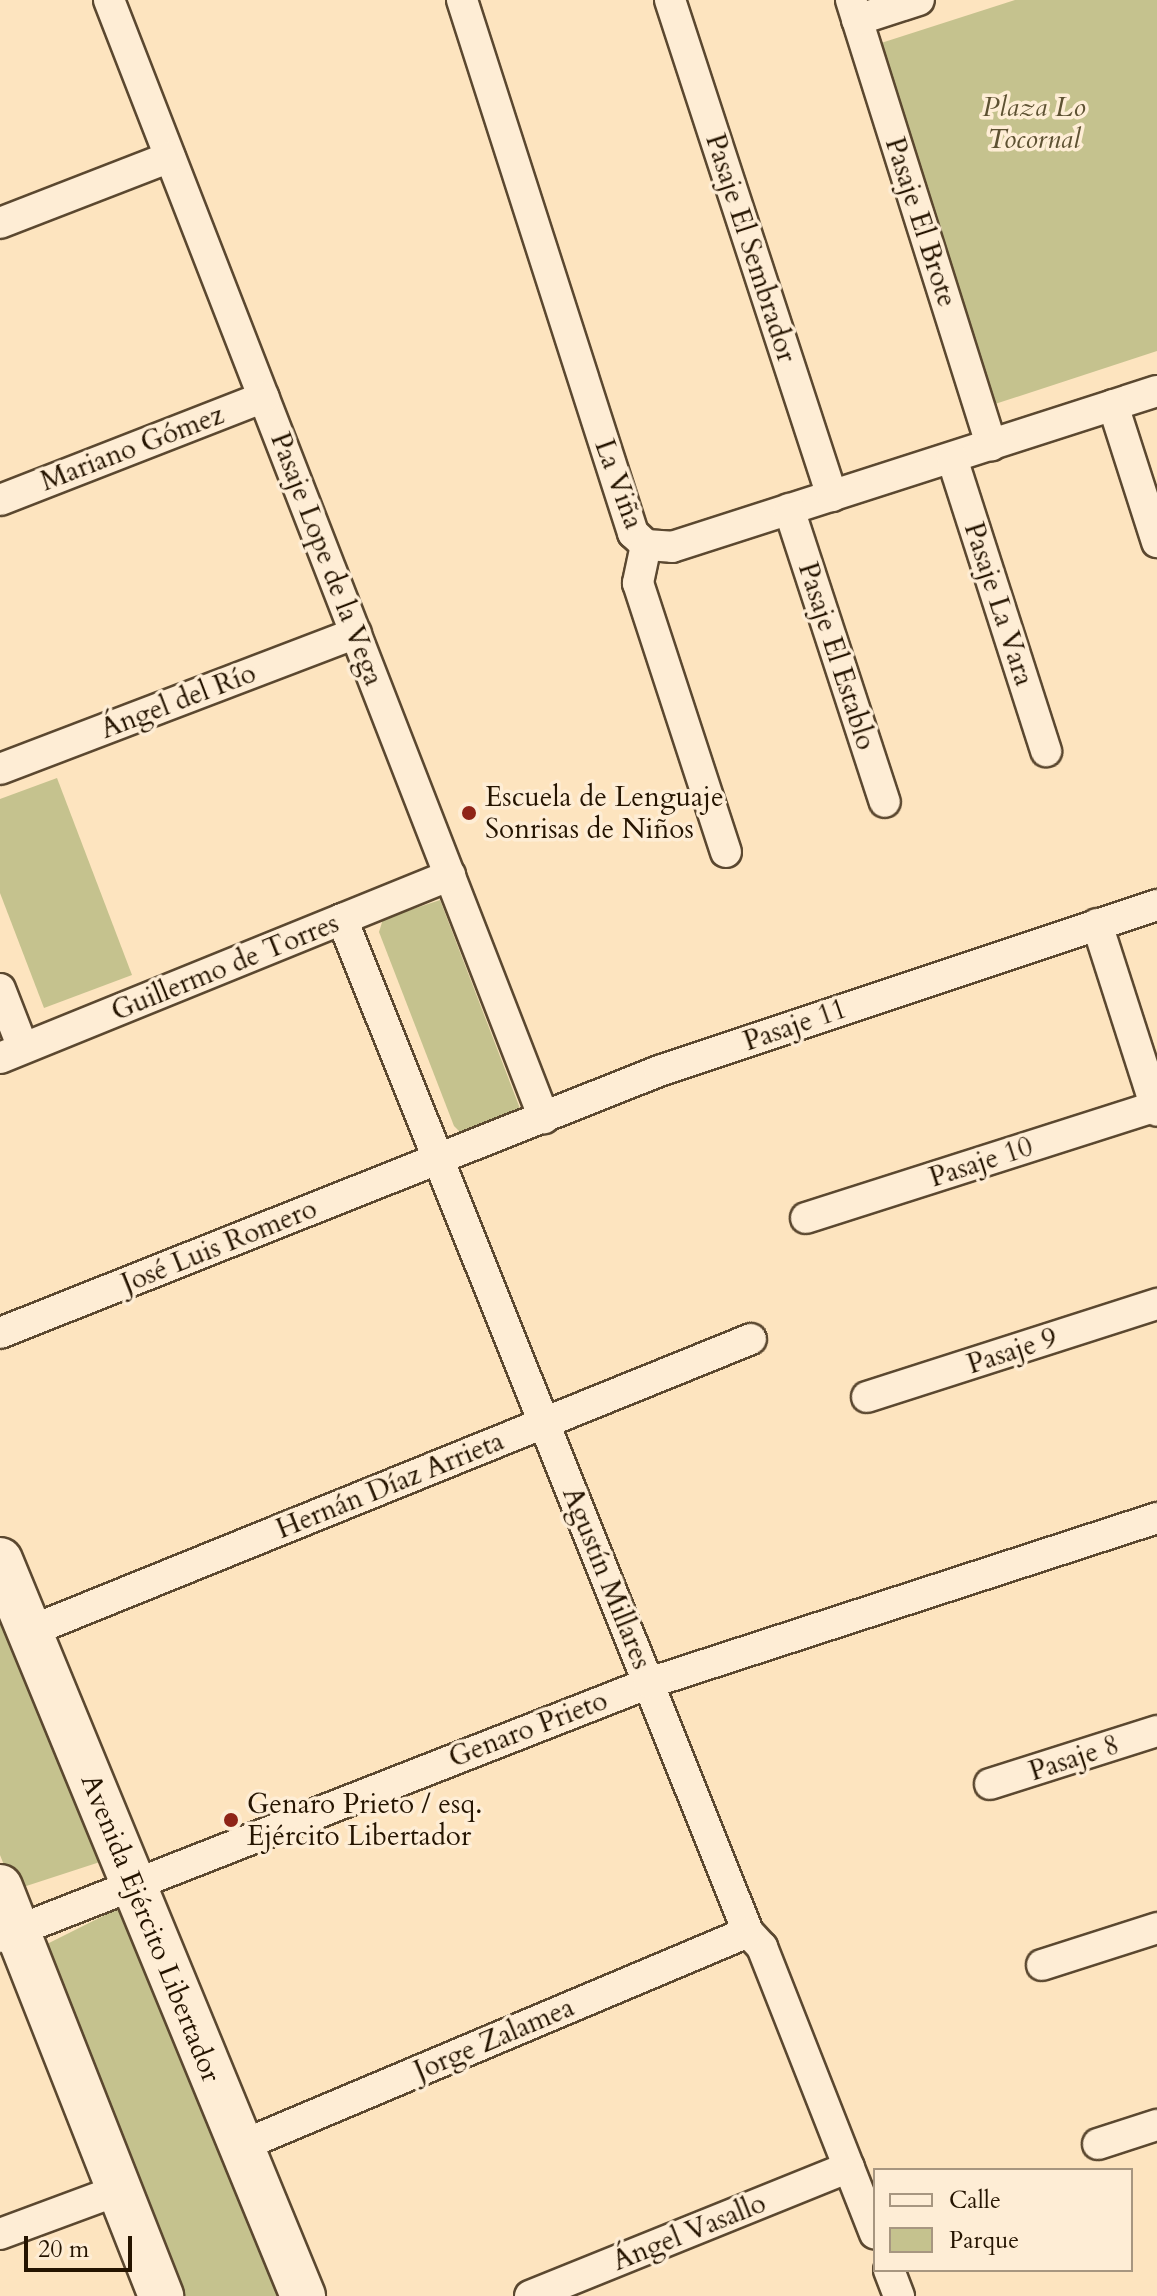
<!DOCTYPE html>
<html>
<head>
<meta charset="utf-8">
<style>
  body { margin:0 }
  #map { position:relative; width:1157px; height:2296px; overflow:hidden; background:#fde4bf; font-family:Cardo,serif }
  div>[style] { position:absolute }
  .green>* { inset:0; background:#c5c28e }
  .roads { filter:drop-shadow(2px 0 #5b4830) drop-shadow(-2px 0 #5b4830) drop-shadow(0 2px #5b4830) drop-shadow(0 -2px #5b4830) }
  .minor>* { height:30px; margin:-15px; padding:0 15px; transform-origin:15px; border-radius:15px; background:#feedd5 }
  .secondary>* { height:44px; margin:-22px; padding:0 22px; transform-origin:22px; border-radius:22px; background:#feedd5 }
  .dots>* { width:22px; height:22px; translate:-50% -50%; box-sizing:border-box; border:4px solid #feedd5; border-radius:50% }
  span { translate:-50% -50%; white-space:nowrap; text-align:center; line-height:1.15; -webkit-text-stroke:7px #feedd5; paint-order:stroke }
  .park-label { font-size:28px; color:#5d5132; font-style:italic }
  .street-label { font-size:28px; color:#251400 }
  .poi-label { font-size:28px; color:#251400 }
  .left { translate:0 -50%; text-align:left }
  .legend { position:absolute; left:873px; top:2168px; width:260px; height:104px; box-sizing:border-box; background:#feedd5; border:2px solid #a79680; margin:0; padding:10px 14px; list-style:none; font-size:24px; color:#251400 }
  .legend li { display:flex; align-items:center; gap:16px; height:40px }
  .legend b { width:40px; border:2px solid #a79680 }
  .scale { position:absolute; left:24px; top:2236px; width:108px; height:36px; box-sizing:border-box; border:4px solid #251400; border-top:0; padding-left:10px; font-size:24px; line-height:28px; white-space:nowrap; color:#251400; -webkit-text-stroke:6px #feedd5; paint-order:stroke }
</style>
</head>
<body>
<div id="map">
  <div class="green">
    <div style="clip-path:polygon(1015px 0,1157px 0,1157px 351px,995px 404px,878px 44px)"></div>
    <div style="clip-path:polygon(57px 778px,132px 975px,44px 1008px,0 893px,0 799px)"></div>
    <div style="clip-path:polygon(440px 900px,521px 1111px,463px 1135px,454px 1126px,379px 932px,383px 919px)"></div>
    <div style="clip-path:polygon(0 1606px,103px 1861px,14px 1890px,0 1855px)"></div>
    <div style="clip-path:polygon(121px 1907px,283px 2296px,181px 2296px,39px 1948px)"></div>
  </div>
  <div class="roads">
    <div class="minor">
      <div style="left:109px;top:0;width:1200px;rotate:68.74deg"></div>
      <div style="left:462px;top:0;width:560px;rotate:72.21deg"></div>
      <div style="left:633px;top:533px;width:18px;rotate:43deg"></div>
      <div style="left:646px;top:545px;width:26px;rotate:4deg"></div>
      <div style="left:672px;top:547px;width:509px;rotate:-17.83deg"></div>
      <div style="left:670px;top:0;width:522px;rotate:71.91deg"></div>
      <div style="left:851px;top:0;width:467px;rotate:72.5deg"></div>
      <div style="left:857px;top:20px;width:65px;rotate:-17.9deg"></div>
      <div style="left:0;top:223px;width:182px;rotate:-21.2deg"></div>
      <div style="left:1113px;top:405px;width:144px;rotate:72.2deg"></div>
      <div style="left:952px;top:458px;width:308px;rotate:72.2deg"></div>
      <div style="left:0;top:500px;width:283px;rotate:-21.3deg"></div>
      <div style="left:789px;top:509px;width:308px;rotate:71.9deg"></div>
      <div style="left:646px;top:545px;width:39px;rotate:102deg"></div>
      <div style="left:638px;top:583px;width:283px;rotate:71.9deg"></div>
      <div style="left:0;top:769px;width:381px;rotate:-20.9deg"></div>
      <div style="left:342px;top:919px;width:1091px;rotate:68.16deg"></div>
      <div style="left:748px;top:1932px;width:21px;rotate:47deg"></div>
      <div style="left:762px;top:1947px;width:308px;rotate:68.5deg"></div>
      <div style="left:1097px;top:924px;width:196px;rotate:72.2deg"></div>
      <div style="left:0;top:989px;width:63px;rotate:68.7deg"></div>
      <div style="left:0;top:1058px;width:486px;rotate:-22.1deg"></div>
      <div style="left:806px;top:1218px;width:368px;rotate:-17.7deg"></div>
      <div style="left:0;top:1333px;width:709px;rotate:-21.68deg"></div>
      <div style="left:659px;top:1071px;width:525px;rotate:-18.43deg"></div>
      <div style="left:867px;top:1397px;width:305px;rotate:-17.8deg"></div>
      <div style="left:28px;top:1632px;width:780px;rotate:-22.06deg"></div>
      <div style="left:990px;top:1784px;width:175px;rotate:-17.6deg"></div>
      <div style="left:1px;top:1937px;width:696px;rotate:-21.4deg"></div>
      <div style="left:649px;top:1683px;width:534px;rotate:-17.99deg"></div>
      <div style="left:1042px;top:1965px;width:121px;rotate:-17.8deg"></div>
      <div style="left:1098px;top:2144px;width:62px;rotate:-17.9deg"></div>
      <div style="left:241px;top:2146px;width:550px;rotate:-22.88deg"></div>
      <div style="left:0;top:2234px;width:127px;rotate:-20.3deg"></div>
      <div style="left:889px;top:2270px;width:28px;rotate:69deg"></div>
      <div style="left:530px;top:2296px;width:344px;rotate:-22deg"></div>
    </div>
    <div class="secondary">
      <div style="left:0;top:1560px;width:796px;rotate:67.62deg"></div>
      <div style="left:0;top:1887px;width:440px;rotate:68.5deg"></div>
    </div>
  </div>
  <div class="dots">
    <div style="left:469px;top:813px;background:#8f2418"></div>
    <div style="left:231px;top:1820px;background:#8f2418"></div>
  </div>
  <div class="park-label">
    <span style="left:1034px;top:123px">Plaza Lo<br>Tocornal</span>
  </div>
  <div class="street-label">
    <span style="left:921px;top:222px;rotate:72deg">Pasaje El Brote</span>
    <span style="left:751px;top:248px;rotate:72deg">Pasaje El Sembrador</span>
    <span style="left:132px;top:448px;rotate:-21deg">Mariano Gómez</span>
    <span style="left:619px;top:484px;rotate:70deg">La Viña</span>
    <span style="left:327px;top:559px;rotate:69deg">Pasaje Lope de la Vega</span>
    <span style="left:999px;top:604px;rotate:72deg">Pasaje La Vara</span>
    <span style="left:837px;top:656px;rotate:72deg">Pasaje El Establo</span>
    <span style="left:178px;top:701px;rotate:-21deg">Ángel del Río</span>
    <span style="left:225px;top:967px;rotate:-22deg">Guillermo de Torres</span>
    <span style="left:795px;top:1025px;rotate:-19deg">Pasaje 11</span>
    <span style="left:981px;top:1162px;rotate:-18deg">Pasaje 10</span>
    <span style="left:219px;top:1246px;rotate:-22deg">José Luis Romero</span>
    <span style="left:1012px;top:1351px;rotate:-18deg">Pasaje 9</span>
    <span style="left:390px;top:1485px;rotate:-22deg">Hernán Díaz Arrieta</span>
    <span style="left:607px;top:1578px;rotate:68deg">Agustín Millares</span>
    <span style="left:528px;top:1729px;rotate:-21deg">Genaro Prieto</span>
    <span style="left:1074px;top:1758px;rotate:-18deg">Pasaje 8</span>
    <span style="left:151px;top:1928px;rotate:68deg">Avenida Ejército Libertador</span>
    <span style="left:494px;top:2039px;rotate:-23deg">Jorge Zalamea</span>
    <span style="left:689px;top:2232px;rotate:-22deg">Ángel Vasallo</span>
  </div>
  <div class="poi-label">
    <span class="left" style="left:485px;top:813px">Escuela de Lenguaje<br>Sonrisas de Niños</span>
    <span class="left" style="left:247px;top:1820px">Genaro Prieto / esq.<br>Ejército Libertador</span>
  </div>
  <ul class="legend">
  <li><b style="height:10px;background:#feedd5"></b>Calle</li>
  <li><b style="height:22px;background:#c5c28e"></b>Parque</li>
  </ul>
  <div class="scale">20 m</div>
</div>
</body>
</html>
